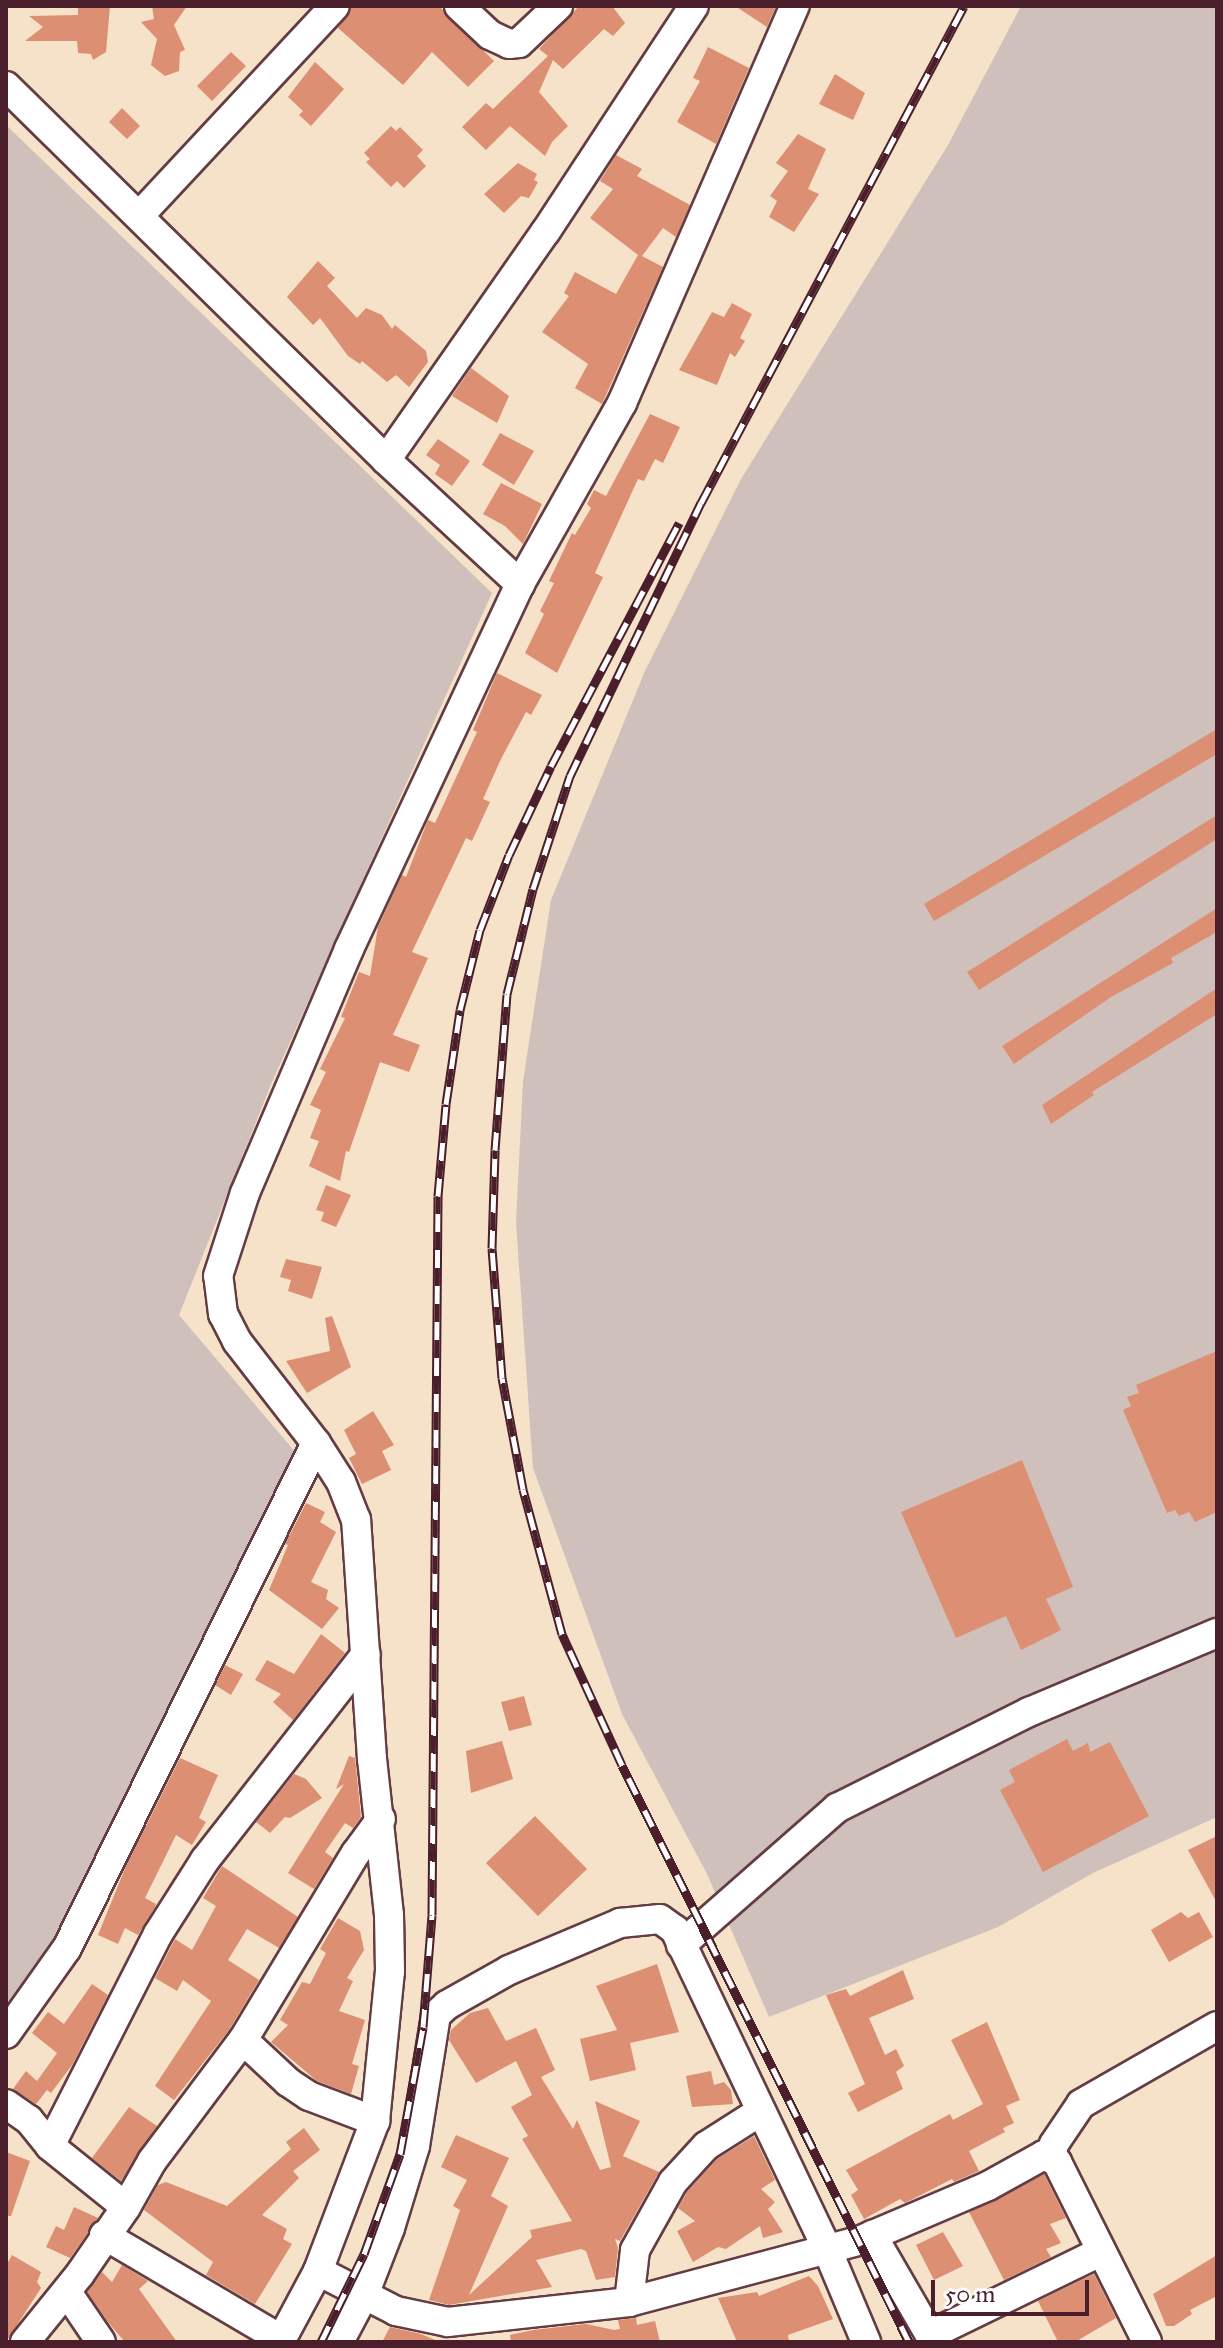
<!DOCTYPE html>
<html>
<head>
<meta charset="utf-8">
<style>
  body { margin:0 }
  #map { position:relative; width:1223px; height:2348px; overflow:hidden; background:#f5e2c8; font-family:"IM FELL Great Primer",serif }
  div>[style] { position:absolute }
  .industrial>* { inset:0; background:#cfc0bb }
  .building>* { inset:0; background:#dc8f72 }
  .roads { filter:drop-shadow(2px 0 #643c43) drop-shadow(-2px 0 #643c43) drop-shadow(0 2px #643c43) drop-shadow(0 -2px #643c43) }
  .minor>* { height:28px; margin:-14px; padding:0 14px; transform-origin:14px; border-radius:14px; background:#fff }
  .rail>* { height:9px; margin-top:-4.5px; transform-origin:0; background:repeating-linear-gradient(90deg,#fff 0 18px,#4a1f2b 0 36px); box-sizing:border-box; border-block:2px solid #4a1f2b }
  span { translate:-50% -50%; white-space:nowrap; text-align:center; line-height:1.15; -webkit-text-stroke:6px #fff; paint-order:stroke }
  .frame { position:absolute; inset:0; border:8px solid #4a1f2b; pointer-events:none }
  .scale { position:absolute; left:931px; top:2280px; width:158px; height:36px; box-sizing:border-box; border:4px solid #4a1f2b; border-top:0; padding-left:10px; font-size:24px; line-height:28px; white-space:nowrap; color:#4a1f2b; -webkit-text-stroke:6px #fff; paint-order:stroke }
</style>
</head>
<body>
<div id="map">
  <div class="industrial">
    <div style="clip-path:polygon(1021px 6px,1217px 6px,1217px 1817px,1093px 1873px,998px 1927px,769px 2017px,707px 1874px,622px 1714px,533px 1468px,516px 1222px,523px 1081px,551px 900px,645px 671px,741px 479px,948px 145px)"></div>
    <div style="clip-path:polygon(6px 125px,492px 593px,272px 1082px,179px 1315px,302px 1460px,61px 1937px,6px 2015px)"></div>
  </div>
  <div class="building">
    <div style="clip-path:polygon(78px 6px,110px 6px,106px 52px,93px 60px,91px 54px,78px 53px,77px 41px,25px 41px,43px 27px,29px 16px,78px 15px)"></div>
    <div style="clip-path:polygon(152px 6px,187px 6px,174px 25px,185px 50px,180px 52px,179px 71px,165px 76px,151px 65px,157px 39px,141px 22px,154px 19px)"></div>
    <div style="clip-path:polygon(352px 6px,439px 6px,494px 61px,468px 87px,432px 52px,403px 85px,338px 28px)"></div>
    <div style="clip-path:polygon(579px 6px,612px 6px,625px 23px,613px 36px,604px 29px,563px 69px,553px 60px,539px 92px,568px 126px,552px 142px,545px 156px,510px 126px,486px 150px,462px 127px,486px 103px,493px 109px,548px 56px,539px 49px)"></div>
    <div style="clip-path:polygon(735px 6px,776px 6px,767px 27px)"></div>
    <div style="clip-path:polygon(708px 47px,749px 68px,716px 144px,677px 122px,700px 81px,693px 78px)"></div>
    <div style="clip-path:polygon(231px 52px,246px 66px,212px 101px,197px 86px)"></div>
    <div style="clip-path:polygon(315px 62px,344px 89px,311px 126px,299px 115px,303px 111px,288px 97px)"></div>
    <div style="clip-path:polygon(835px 74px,865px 93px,853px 120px,819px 104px)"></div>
    <div style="clip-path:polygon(122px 108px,140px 126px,127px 139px,109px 122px)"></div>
    <div style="clip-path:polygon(391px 126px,396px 131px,400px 127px,423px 150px,417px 156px,426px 166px,404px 188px,397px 181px,391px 187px,366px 162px,370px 159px,364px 153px)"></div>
    <div style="clip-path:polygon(798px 134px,826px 149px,808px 189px,819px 194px,794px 232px,769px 217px,777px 201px,770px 196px,788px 171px,776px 163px)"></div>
    <div style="clip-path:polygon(616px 155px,642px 169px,637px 176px,690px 205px,676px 237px,663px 228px,642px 256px,663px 267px,602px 404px,575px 388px,588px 364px,542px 332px,569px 296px,564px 293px,575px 272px,616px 294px,638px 255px,590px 218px,613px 189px,600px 181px)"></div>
    <div style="clip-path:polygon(518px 163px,537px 174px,534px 180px,538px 182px,529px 198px,521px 196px,504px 213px,484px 194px)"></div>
    <div style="clip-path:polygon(318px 261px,335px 278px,327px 286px,357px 318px,366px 308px,382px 315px,392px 329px,395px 325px,426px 351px,428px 362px,409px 387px,396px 375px,387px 382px,362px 361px,360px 364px,348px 356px,320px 318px,313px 325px,287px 297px)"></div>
    <div style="clip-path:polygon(732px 303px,752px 314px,740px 338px,745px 341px,735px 357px,730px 353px,717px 385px,679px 370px,712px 312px,724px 317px)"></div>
    <div style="clip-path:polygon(471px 368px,509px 396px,497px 423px,452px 396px)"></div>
    <div style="clip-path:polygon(650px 414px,680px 427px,663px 463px,655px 459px,644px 481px,638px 479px,595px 573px,603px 577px,557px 673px,525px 653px,544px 614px,540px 611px,554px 583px,549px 581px,572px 533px,575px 535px,591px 508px,587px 504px,594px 490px,606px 496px)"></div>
    <div style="clip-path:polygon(500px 433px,534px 451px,514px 485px,482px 465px)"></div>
    <div style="clip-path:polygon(438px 439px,470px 461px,452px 486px,435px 474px,440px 465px,426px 455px)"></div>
    <div style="clip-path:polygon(501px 483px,542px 504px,523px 544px,505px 526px,483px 514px)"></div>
    <div style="clip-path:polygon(497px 673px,542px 695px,531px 715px,526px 712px,501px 759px,483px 799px,490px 802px,472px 841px,466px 838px,412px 952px,428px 958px,393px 1035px,420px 1045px,409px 1072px,380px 1062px,349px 1152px,346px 1151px,340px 1181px,309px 1166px,319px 1141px,310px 1138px,321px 1110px,310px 1105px,326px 1072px,320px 1069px,345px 1018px,341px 1017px,359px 972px,370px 976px,378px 927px,402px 875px,406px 877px,428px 820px,435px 823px,477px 732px,473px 730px)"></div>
    <div style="clip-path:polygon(1217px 729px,1217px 754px,934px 921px,924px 904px)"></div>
    <div style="clip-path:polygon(1217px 815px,1217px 839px,979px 990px,967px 972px)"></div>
    <div style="clip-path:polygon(1217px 908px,1217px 932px,1171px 958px,1173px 963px,1111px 997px,1014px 1064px,1002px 1046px)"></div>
    <div style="clip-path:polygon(1217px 988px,1217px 1014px,1092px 1092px,1094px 1095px,1051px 1124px,1042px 1105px)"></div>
    <div style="clip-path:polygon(326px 1185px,351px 1195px,336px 1227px,321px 1221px,324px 1212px,316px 1210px)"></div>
    <div style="clip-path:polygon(286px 1259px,322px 1267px,312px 1299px,288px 1291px,291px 1280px,280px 1277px)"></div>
    <div style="clip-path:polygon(332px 1316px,351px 1367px,307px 1393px,286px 1361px,330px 1351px,325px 1318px)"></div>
    <div style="clip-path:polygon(1217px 1351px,1217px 1512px,1195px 1522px,1189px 1512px,1179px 1516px,1175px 1510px,1167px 1513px,1123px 1410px,1131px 1406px,1127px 1397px,1139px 1393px,1136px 1385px)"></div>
    <div style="clip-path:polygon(373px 1411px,394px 1445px,382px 1451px,391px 1470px,362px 1484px,349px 1458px,356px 1454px,344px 1430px)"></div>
    <div style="clip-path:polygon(1022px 1460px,1073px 1587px,1046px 1599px,1061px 1630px,1021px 1650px,1006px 1616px,956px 1638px,901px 1512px)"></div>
    <div style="clip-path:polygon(306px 1503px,325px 1512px,320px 1522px,336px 1532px,311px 1582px,328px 1590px,326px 1599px,339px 1608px,322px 1629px,269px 1590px,288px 1545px,285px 1544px)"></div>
    <div style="clip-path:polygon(321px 1634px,345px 1653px,293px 1720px,273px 1702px,281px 1694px,255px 1680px,267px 1660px,294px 1674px)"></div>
    <div style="clip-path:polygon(225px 1665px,243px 1674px,231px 1695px,215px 1685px)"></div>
    <div style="clip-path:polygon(524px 1696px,532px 1725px,509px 1731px,501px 1702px)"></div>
    <div style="clip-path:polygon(1067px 1739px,1073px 1751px,1088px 1743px,1090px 1752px,1110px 1742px,1149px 1816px,1043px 1872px,1000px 1790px,1015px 1782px,1009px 1770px)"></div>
    <div style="clip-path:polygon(502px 1741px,513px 1779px,471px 1793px,466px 1751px)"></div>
    <div style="clip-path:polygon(349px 1756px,355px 1758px,361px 1817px,353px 1828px,345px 1823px,325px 1852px,333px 1858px,314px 1889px,288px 1873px,344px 1784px,336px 1789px)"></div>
    <div style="clip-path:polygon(180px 1758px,218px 1775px,199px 1818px,206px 1822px,192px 1845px,176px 1835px,145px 1898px,156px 1904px,155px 1907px,138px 1935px,125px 1928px,118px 1944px,98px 1935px,126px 1866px)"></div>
    <div style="clip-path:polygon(294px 1774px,306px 1779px,322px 1798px,290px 1818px,285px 1817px,270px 1833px,256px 1822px)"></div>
    <div style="clip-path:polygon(535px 1816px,587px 1869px,538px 1916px,486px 1863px)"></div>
    <div style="clip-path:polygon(1217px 1836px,1217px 1903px,1188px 1850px)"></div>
    <div style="clip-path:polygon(222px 1866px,298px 1917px,279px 1948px,247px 1929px,228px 1960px,259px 1980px,229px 2030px,174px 2100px,155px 2086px,211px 2001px,183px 1980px,177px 1991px,155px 1978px,175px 1939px,192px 1950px,216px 1906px,203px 1898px)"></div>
    <div style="clip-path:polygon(1181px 1912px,1188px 1918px,1199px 1912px,1213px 1937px,1169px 1962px,1151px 1930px)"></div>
    <div style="clip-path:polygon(338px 1918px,360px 1931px,364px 1950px,347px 1978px,353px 1981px,339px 2011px,365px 2020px,352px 2064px,359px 2066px,351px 2094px,317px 2081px,271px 2042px,288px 2025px,280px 2020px,302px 1982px,310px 1984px,326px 1953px,320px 1949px)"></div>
    <div style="clip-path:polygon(657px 1964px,679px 2032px,630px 2043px,636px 2070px,590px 2081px,580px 2039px,617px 2030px,596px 1986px)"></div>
    <div style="clip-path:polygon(903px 1970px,914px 1999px,869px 2018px,885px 2055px,896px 2049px,904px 2066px,896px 2072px,903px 2089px,858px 2112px,848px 2093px,865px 2084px,826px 1995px,846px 1989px,850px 1996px)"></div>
    <div style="clip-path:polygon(92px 1984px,108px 1995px,72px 2065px,51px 2093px,47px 2090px,36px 2104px,13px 2089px,26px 2071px,37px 2081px,57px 2053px,32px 2033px,48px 2012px,64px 2024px)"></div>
    <div style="clip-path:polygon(488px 2008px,506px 2041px,536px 2028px,555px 2070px,541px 2077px,573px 2129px,577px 2120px,600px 2170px,611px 2167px,595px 2101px,640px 2121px,623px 2156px,659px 2172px,620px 2241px,615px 2239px,618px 2248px,615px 2277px,596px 2280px,586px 2251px,581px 2249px,536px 2260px,552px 2287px,449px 2305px,429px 2300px,460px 2210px,453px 2206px,467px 2180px,441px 2167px,456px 2135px,509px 2158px,491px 2196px,508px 2206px,469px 2295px,532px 2237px,530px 2230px,572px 2221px,522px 2139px,528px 2136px,511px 2107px,532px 2095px,516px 2061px,476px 2083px,449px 2040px,451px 2030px,470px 2013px)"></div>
    <div style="clip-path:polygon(987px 2022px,1020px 2100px,1006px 2106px,1014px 2123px,1003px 2128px,1005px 2132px,969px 2151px,979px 2171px,954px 2182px,952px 2179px,905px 2203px,900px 2199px,864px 2219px,851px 2195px,858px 2190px,846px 2170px,950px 2114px,953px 2120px,983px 2104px,951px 2040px)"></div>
    <div style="clip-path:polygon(711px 2071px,714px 2085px,724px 2082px,731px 2090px,733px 2104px,692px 2107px,686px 2076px)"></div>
    <div style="clip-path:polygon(129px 2107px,157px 2126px,121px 2181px,92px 2158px)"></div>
    <div style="clip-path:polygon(304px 2128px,320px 2150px,293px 2171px,299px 2178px,262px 2215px,287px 2229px,283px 2239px,292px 2244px,255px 2304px,206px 2275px,213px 2262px,144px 2210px,158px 2185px,166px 2182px,227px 2206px,291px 2149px,286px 2142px)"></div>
    <div style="clip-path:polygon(754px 2136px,775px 2180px,761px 2189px,775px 2202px,768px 2209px,783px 2232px,763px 2238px,760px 2226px,726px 2249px,718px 2247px,693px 2262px,677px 2231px,695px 2221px,678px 2208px,687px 2192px,717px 2159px)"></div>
    <div style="clip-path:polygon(6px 2152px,30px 2161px,11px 2216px,6px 2216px)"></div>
    <div style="clip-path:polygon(1044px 2174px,1066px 2218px,1050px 2224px,1061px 2243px,1046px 2249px,1051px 2257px,1004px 2280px,969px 2212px)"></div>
    <div style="clip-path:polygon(74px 2207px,98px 2218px,70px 2258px,46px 2247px,56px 2226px,64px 2230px)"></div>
    <div style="clip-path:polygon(943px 2232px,963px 2266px,934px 2280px,916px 2245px)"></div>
    <div style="clip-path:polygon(12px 2255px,41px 2272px,37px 2282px,41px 2288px,6px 2342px,6px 2266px)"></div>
    <div style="clip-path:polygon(1217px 2255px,1217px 2296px,1190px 2310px,1192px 2314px,1174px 2326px,1166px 2326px,1153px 2294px)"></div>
    <div style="clip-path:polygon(122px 2265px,148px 2281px,139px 2289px,177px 2342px,125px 2342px,107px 2321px,87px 2292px,102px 2272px,112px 2282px)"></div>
    <div style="clip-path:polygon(1094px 2274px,1116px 2318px,1075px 2342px,1058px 2342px,1038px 2301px)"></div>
    <div style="clip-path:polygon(809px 2276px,818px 2286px,833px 2319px,788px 2335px,789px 2342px,737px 2342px,718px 2298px,757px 2292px,759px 2296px)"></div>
    <div style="clip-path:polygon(636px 2318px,637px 2325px,655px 2321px,660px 2342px,511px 2342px,510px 2335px,533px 2330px,586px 2324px,614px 2330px,620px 2329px,618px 2320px)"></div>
    <div style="clip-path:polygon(390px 2327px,421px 2334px,440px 2342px,382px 2342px)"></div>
  </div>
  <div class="roads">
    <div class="minor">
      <div style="left:459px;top:6px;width:42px;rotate:43.1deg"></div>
      <div style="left:490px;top:35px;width:21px;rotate:25deg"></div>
      <div style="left:509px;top:44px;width:10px;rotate:-6deg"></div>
      <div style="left:519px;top:43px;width:54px;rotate:-43.5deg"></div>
      <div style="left:6px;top:86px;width:533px;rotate:44.54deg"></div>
      <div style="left:386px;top:460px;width:183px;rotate:42.8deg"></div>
      <div style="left:139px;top:216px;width:287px;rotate:-47deg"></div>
      <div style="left:386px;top:460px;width:279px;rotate:-55.1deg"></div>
      <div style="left:546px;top:231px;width:269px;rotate:-56.7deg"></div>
      <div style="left:681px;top:1945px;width:208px;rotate:-41.3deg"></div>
      <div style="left:837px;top:1808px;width:215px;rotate:-26.6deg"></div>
      <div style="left:1029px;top:1712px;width:204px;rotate:-22.8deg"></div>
      <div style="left:6px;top:2034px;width:105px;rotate:-54.7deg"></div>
      <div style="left:67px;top:1948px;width:563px;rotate:-63.75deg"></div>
      <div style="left:243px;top:2040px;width:62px;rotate:43deg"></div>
      <div style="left:288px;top:2082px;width:25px;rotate:34deg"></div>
      <div style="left:309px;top:2096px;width:71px;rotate:20.7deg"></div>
      <div style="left:6px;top:2104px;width:28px;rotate:35deg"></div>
      <div style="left:29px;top:2120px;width:33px;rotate:51deg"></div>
      <div style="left:50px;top:2146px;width:97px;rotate:38.8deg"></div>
      <div style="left:50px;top:2146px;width:238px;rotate:-63deg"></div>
      <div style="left:158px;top:1934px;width:88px;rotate:-57.6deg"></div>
      <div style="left:205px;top:1860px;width:261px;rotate:-52deg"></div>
      <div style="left:1051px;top:2157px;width:13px;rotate:-77deg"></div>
      <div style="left:1054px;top:2144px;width:48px;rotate:-56deg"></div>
      <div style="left:1081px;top:2104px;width:157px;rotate:-29.8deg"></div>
      <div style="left:104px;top:2235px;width:207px;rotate:30.5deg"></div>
      <div style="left:872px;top:2235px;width:124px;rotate:59.9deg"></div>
      <div style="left:318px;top:2271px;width:88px;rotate:27.1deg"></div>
      <div style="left:396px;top:2311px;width:53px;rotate:11.9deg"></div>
      <div style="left:448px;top:2322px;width:182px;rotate:-6.3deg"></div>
      <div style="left:629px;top:2302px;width:238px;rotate:-14.9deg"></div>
      <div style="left:859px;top:2241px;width:140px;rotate:-23.1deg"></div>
      <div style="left:988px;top:2186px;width:64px;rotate:-29deg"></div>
      <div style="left:1044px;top:2155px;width:15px;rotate:28deg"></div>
      <div style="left:1057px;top:2162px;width:201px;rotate:63.4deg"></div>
      <div style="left:67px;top:2292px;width:60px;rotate:55.8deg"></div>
      <div style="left:629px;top:2302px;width:52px;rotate:-83.4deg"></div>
      <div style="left:635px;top:2250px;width:78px;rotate:-60.8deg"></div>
      <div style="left:673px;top:2182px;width:49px;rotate:-47.5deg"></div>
      <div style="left:706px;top:2146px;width:65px;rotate:-32.5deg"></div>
      <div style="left:930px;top:2335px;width:189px;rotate:-26deg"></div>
      <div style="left:25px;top:2342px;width:87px;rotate:-51deg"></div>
      <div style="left:80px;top:2274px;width:81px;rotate:-55.5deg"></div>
      <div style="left:126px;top:2207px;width:53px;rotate:-60.5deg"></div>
      <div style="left:152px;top:2161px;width:151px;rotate:-53.1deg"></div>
      <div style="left:243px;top:2040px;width:218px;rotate:-58.9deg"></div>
      <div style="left:356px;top:1853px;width:42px;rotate:-53.7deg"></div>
      <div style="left:280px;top:2342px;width:81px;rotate:-61.8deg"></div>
      <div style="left:318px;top:2271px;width:160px;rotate:-69.2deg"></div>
      <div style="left:375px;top:2121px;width:151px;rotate:-84.3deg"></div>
      <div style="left:390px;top:1971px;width:56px;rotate:-91deg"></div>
      <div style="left:389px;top:1915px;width:157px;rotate:-96.2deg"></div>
      <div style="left:372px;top:1759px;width:240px;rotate:-93.8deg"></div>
      <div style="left:356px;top:1520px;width:41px;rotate:-111.5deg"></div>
      <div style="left:341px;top:1482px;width:46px;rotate:-122.7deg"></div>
      <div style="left:316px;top:1443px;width:129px;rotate:-127.8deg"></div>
      <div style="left:237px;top:1341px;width:30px;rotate:-117deg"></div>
      <div style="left:223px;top:1314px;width:38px;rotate:-97deg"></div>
      <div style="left:218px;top:1276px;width:87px;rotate:-72deg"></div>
      <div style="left:245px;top:1193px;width:265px;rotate:-66.9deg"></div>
      <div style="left:349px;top:949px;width:403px;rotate:-64.9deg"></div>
      <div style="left:520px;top:584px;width:208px;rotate:-60.6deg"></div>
      <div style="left:622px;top:403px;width:433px;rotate:-66.5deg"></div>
      <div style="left:339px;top:2342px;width:53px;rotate:-62deg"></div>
      <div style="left:364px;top:2295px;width:72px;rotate:-68.8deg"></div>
      <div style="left:390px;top:2228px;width:86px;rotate:-73deg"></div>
      <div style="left:415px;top:2146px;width:133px;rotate:-80.9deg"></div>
      <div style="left:436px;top:2015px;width:15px;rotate:-42deg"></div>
      <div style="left:447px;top:2005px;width:71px;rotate:-29.4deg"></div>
      <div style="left:509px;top:1970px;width:121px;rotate:-22.9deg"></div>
      <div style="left:620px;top:1923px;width:40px;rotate:-5.7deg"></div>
      <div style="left:660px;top:1919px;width:19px;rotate:36deg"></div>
      <div style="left:675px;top:1930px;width:353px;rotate:64.5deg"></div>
      <div style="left:827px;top:2249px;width:101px;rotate:67.2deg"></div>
    </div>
  </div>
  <div class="rail">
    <div style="left:321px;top:2342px;width:98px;rotate:-64deg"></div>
    <div style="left:364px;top:2254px;width:106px;rotate:-70.2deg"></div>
    <div style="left:400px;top:2154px;width:129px;rotate:-79.7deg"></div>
    <div style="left:423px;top:2027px;width:112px;rotate:-85.4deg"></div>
    <div style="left:432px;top:1915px;width:719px;rotate:-89.52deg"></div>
    <div style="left:438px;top:1196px;width:92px;rotate:-85deg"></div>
    <div style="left:446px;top:1104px;width:95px;rotate:-81.5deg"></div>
    <div style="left:460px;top:1010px;width:82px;rotate:-76deg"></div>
    <div style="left:480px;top:930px;width:80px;rotate:-68.9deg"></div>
    <div style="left:509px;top:855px;width:98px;rotate:-64.7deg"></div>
    <div style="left:551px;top:766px;width:275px;rotate:-62.2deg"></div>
    <div style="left:909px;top:2342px;width:644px;rotate:-116.45deg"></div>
    <div style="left:622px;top:1765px;width:144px;rotate:-114.6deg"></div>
    <div style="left:562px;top:1634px;width:150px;rotate:-105.1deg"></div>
    <div style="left:523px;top:1489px;width:113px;rotate:-100.7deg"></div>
    <div style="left:502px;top:1378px;width:130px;rotate:-94.4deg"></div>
    <div style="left:492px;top:1248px;width:98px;rotate:-88.2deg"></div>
    <div style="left:495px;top:1150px;width:156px;rotate:-85.6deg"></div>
    <div style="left:507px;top:994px;width:108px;rotate:-76.1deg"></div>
    <div style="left:533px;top:889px;width:119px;rotate:-71.9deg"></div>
    <div style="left:570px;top:776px;width:303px;rotate:-64.4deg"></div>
    <div style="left:701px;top:503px;width:562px;rotate:-62.11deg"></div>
  </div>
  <div class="frame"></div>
  <div class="scale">50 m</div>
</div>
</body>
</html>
